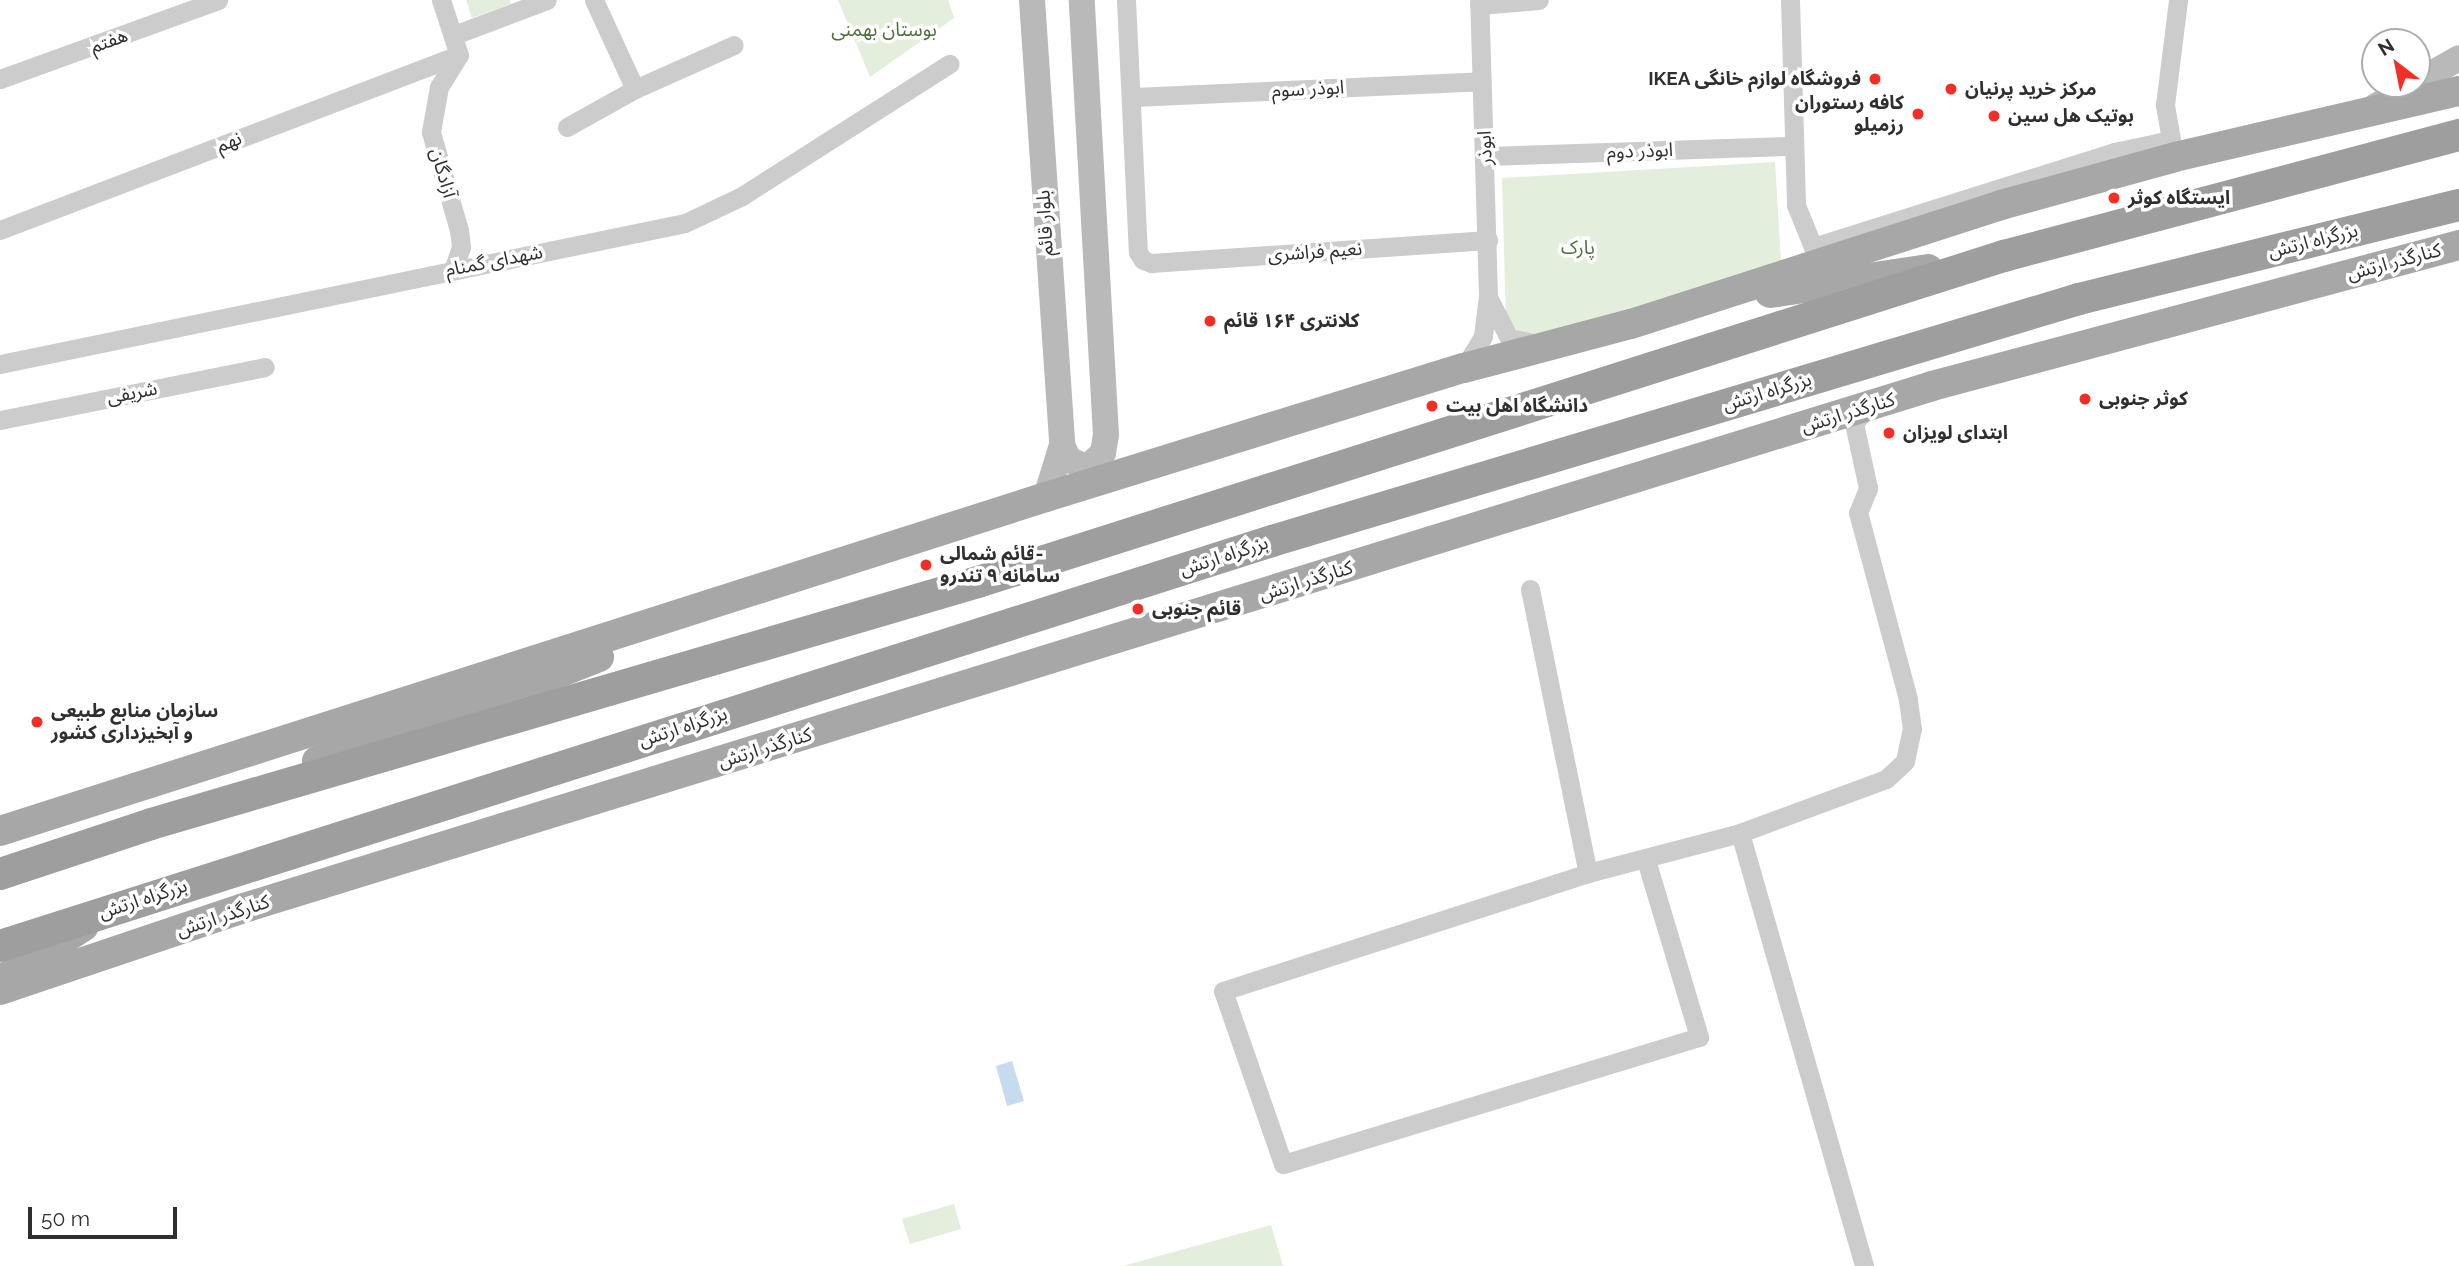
<!DOCTYPE html>
<html>
<head>
<meta charset="utf-8">
<style>
  body { margin:0 }
  #map { position:relative; width:2459px; height:1266px; overflow:hidden; background:#fff; font-family:Raleway,"Noto Sans Arabic",sans-serif }
  div>[style] { position:absolute }
  .green>* { inset:0; background:#e4eedc }
  .water>* { inset:0; background:#c7dbef }
  .minor>* { height:19px; margin:-9.5px; padding:0 9.5px; transform-origin:9.5px; border-radius:9.5px; background:#ccc }
  .secondary>* { height:26px; margin:-13px; padding:0 13px; transform-origin:13px; border-radius:13px; background:#b9b9b9 }
  .primary>* { height:30px; margin:-15px; padding:0 15px; transform-origin:15px; border-radius:15px; background:#a7a7a7 }
  .trunk>* { height:32px; margin:-16px; padding:0 16px; transform-origin:16px; border-radius:16px; background:#9e9e9e }
  .dots>* { width:19px; height:19px; translate:-50% -50%; box-sizing:border-box; border:4px solid #fff; border-radius:50% }
  span { translate:-50% -50%; white-space:nowrap; text-align:center; line-height:1.15; -webkit-text-stroke:7px #fff; paint-order:stroke }
  .park-label { font-size:19px; color:#4c6f39 }
  .street-label { font-size:19px; color:#2f2f2f }
  .poi-label { font-size:19px; color:#2f2f2f; font-weight:700 }
  .right { translate:-100% -50%; text-align:right }
  .left { translate:0 -50%; text-align:left }
  .north { position:absolute; left:2361px; top:28px; width:70px; height:70px; box-sizing:border-box; background:#fff; border:2px solid #acacac; border-radius:50%; rotate:328deg; font-size:19px; font-weight:700; line-height:28px; text-align:center; color:#2f2f2f }
  .north::after { content:''; display:block; margin:auto; width:24px; height:32px; background:#f32e25; clip-path:polygon(50% 0,100% 100%,50% 72%,0 100%) }
  .scale { position:absolute; left:28px; top:1207px; width:149px; height:32px; box-sizing:border-box; border:4px solid #2f2f2f; border-top:0; padding-left:9px; font-size:21px; line-height:24px; white-space:nowrap; color:#2f2f2f; -webkit-text-stroke:5px #fff; paint-order:stroke }
</style>
</head>
<body>
<div id="map">
  <div class="green">
    <div style="clip-path:polygon(466px 0,510px 0,511px 4px,472px 18px)"></div>
    <div style="clip-path:polygon(838px 0,948px 0,954px 18px,870px 77px)"></div>
    <div style="clip-path:polygon(1775px 162px,1781px 262px,1544px 338px,1520px 333px,1506px 321px,1502px 178px)"></div>
    <div style="clip-path:polygon(954px 1204px,961px 1229px,910px 1244px,902px 1219px)"></div>
    <div style="clip-path:polygon(1271px 1225px,1283px 1266px,1123px 1266px)"></div>
  </div>
  <div class="water">
    <div style="clip-path:polygon(1012px 1061px,1024px 1101px,1007px 1106px,996px 1066px)"></div>
  </div>
  <div class="minor">
    <div style="left:441px;top:0;width:58px;rotate:71.9deg"></div>
    <div style="left:459px;top:55px;width:38px;rotate:122deg"></div>
    <div style="left:439px;top:87px;width:46px;rotate:100.1deg"></div>
    <div style="left:431px;top:132px;width:102px;rotate:74.1deg"></div>
    <div style="left:459px;top:230px;width:17px;rotate:83deg"></div>
    <div style="left:461px;top:247px;width:24px;rotate:109deg"></div>
    <div style="left:594px;top:0;width:98px;rotate:65.3deg"></div>
    <div style="left:635px;top:89px;width:108px;rotate:-24deg"></div>
    <div style="left:1126px;top:0;width:252px;rotate:87.3deg"></div>
    <div style="left:1138px;top:252px;width:9px;rotate:58deg"></div>
    <div style="left:1143px;top:260px;width:9px;rotate:21deg"></div>
    <div style="left:1151px;top:263px;width:338px;rotate:-3.9deg"></div>
    <div style="left:1790px;top:0;width:205px;rotate:88.3deg"></div>
    <div style="left:1796px;top:205px;width:45px;rotate:68deg"></div>
    <div style="left:1813px;top:247px;width:316px;rotate:-17.5deg"></div>
    <div style="left:2114px;top:152px;width:58px;rotate:-11.9deg"></div>
    <div style="left:1479px;top:5px;width:60px;rotate:-4.8deg"></div>
    <div style="left:454px;top:35px;width:99px;rotate:-20.6deg"></div>
    <div style="left:0;top:79px;width:232px;rotate:-19.9deg"></div>
    <div style="left:1134px;top:97px;width:348px;rotate:-2.6deg"></div>
    <div style="left:567px;top:127px;width:78px;rotate:-29.2deg"></div>
    <div style="left:2173px;top:151px;width:47px;rotate:-99.9deg"></div>
    <div style="left:2165px;top:105px;width:106px;rotate:-82.9deg"></div>
    <div style="left:1485px;top:156px;width:309px;rotate:-1.9deg"></div>
    <div style="left:0;top:230px;width:491px;rotate:-20.9deg"></div>
    <div style="left:1490px;top:301px;width:42px;rotate:62.8deg"></div>
    <div style="left:1509px;top:338px;width:29px;rotate:12deg"></div>
    <div style="left:0;top:364px;width:699px;rotate:-11.63deg"></div>
    <div style="left:685px;top:223px;width:63px;rotate:-25.3deg"></div>
    <div style="left:742px;top:196px;width:246px;rotate:-32.5deg"></div>
    <div style="left:1464px;top:368px;width:37px;rotate:-59deg"></div>
    <div style="left:1483px;top:336px;width:40px;rotate:-82.9deg"></div>
    <div style="left:1488px;top:296px;width:296px;rotate:-91.7deg"></div>
    <div style="left:0;top:420px;width:270px;rotate:-11.3deg"></div>
    <div style="left:1530px;top:589px;width:290px;rotate:78.5deg"></div>
    <div style="left:1740px;top:833px;width:450px;rotate:74deg"></div>
    <div style="left:1646px;top:860px;width:185px;rotate:73.3deg"></div>
    <div style="left:1699px;top:1037px;width:435px;rotate:163deg"></div>
    <div style="left:1283px;top:1164px;width:183px;rotate:-109.1deg"></div>
    <div style="left:1223px;top:991px;width:384px;rotate:-17.9deg"></div>
    <div style="left:1588px;top:873px;width:157px;rotate:-14.7deg"></div>
    <div style="left:1740px;top:833px;width:156px;rotate:-20.3deg"></div>
    <div style="left:1886px;top:779px;width:26px;rotate:-43deg"></div>
    <div style="left:1905px;top:761px;width:33px;rotate:-78deg"></div>
    <div style="left:1912px;top:729px;width:30px;rotate:-98deg"></div>
    <div style="left:1908px;top:699px;width:193px;rotate:-105deg"></div>
    <div style="left:1858px;top:513px;width:27px;rotate:-68deg"></div>
    <div style="left:1868px;top:488px;width:66px;rotate:-102.2deg"></div>
    <div style="left:1854px;top:423px;width:21px;rotate:-49deg"></div>
  </div>
  <div class="secondary">
    <div style="left:1032px;top:0;width:446px;rotate:86.1deg"></div>
    <div style="left:1062px;top:445px;width:17px;rotate:65deg"></div>
    <div style="left:1069px;top:460px;width:19px;rotate:21deg"></div>
    <div style="left:1087px;top:467px;width:21px;rotate:-41deg"></div>
    <div style="left:1103px;top:453px;width:18px;rotate:-81deg"></div>
    <div style="left:1106px;top:435px;width:436px;rotate:-93.2deg"></div>
    <div style="left:2417px;top:82px;width:48px;rotate:-29.7deg"></div>
    <div style="left:2376px;top:106px;width:44px;rotate:-30.1deg"></div>
    <div style="left:1046px;top:497px;width:54px;rotate:-72.9deg"></div>
  </div>
  <div class="primary">
    <div style="left:1770px;top:293px;width:160px;rotate:-8.6deg"></div>
    <div style="left:317px;top:761px;width:129px;rotate:-18.6deg"></div>
    <div style="left:439px;top:720px;width:172px;rotate:-21.5deg"></div>
    <div style="left:0;top:831px;width:1098px;rotate:-17.71deg"></div>
    <div style="left:1046px;top:497px;width:437px;rotate:-17.2deg"></div>
    <div style="left:1464px;top:368px;width:173px;rotate:-14.8deg"></div>
    <div style="left:1631px;top:324px;width:389px;rotate:-17.8deg"></div>
    <div style="left:2001px;top:205px;width:180px;rotate:-15.4deg"></div>
    <div style="left:2175px;top:157px;width:292px;rotate:-13.1deg"></div>
    <div style="left:6px;top:977px;width:93px;rotate:-33.2deg"></div>
    <div style="left:0;top:990px;width:257px;rotate:-18.6deg"></div>
    <div style="left:244px;top:908px;width:1767px;rotate:-17.18deg"></div>
    <div style="left:1932px;top:386px;width:546px;rotate:-14.98deg"></div>
  </div>
  <div class="trunk">
    <div style="left:0;top:874px;width:159px;rotate:-18.3deg"></div>
    <div style="left:151px;top:824px;width:862px;rotate:-16.31deg"></div>
    <div style="left:978px;top:582px;width:1077px;rotate:-17.63deg"></div>
    <div style="left:2004px;top:256px;width:471px;rotate:-14.9deg"></div>
    <div style="left:0;top:946px;width:1335px;rotate:-17.66deg"></div>
    <div style="left:1272px;top:541px;width:843px;rotate:-16.69deg"></div>
    <div style="left:2079px;top:299px;width:391px;rotate:-13.9deg"></div>
  </div>
  <div class="dots">
    <div style="left:1875px;top:79px;background:#f32e25"></div>
    <div style="left:1951px;top:89px;background:#f32e25"></div>
    <div style="left:1918px;top:114px;background:#f32e25"></div>
    <div style="left:1994px;top:116px;background:#f32e25"></div>
    <div style="left:2114px;top:198px;background:#f32e25"></div>
    <div style="left:1210px;top:321px;background:#f32e25"></div>
    <div style="left:2085px;top:399px;background:#f32e25"></div>
    <div style="left:1432px;top:406px;background:#f32e25"></div>
    <div style="left:1889px;top:433px;background:#f32e25"></div>
    <div style="left:926px;top:565px;background:#f32e25"></div>
    <div style="left:1138px;top:609px;background:#f32e25"></div>
    <div style="left:37px;top:722px;background:#f32e25"></div>
  </div>
  <div class="park-label">
    <span style="left:884px;top:30px">بوستان بهمنی</span>
    <span style="left:1578px;top:248px">پارک</span>
  </div>
  <div class="street-label">
    <span style="left:109px;top:41px;rotate:-20deg">هفتم</span>
    <span style="left:1308px;top:89px;rotate:-3deg">ابوذر سوم</span>
    <span style="left:229px;top:142px;rotate:-22deg">نهم</span>
    <span style="left:1485px;top:148px;rotate:-92deg">ابوذر</span>
    <span style="left:1640px;top:151px;rotate:-2deg">ابوذر دوم</span>
    <span style="left:443px;top:173px;rotate:74deg">آزادگان</span>
    <span style="left:1045px;top:223px;rotate:-93deg">بلوار قائم</span>
    <span style="left:2313px;top:241px;rotate:-14deg">بزرگراه ارتش</span>
    <span style="left:1315px;top:252px;rotate:-4deg">نعیم فراشری</span>
    <span style="left:494px;top:261px;rotate:-11deg">شهدای گمنام</span>
    <span style="left:2394px;top:262px;rotate:-15deg">کنارگذر ارتش</span>
    <span style="left:1767px;top:392px;rotate:-17deg">بزرگراه ارتش</span>
    <span style="left:132px;top:393px;rotate:-11deg">شریفی</span>
    <span style="left:1848px;top:413px;rotate:-17deg">کنارگذر ارتش</span>
    <span style="left:1224px;top:556px;rotate:-18deg">بزرگراه ارتش</span>
    <span style="left:1306px;top:581px;rotate:-17deg">کنارگذر ارتش</span>
    <span style="left:683px;top:727px;rotate:-18deg">بزرگراه ارتش</span>
    <span style="left:765px;top:748px;rotate:-17deg">کنارگذر ارتش</span>
    <span style="left:143px;top:899px;rotate:-18deg">بزرگراه ارتش</span>
    <span style="left:223px;top:916px;rotate:-18deg">کنارگذر ارتش</span>
  </div>
  <div class="poi-label">
    <span class="right" style="left:1861px;top:79px">IKEA فروشگاه لوازم خانگی</span>
    <span class="left" style="left:1965px;top:89px">مرکز خرید پرنیان</span>
    <span class="right" style="left:1904px;top:114px">کافه رستوران<br>رزمیلو</span>
    <span class="left" style="left:2008px;top:116px">بوتیک هل سین</span>
    <span class="left" style="left:2128px;top:198px">ایستگاه کوثر</span>
    <span class="left" style="left:1224px;top:321px">کلانتری ۱۶۴ قائم</span>
    <span class="left" style="left:2099px;top:399px">کوثر جنوبی</span>
    <span class="left" style="left:1446px;top:406px">دانشگاه اهل بیت</span>
    <span class="left" style="left:1903px;top:433px">ابتدای لویزان</span>
    <span class="left" style="left:940px;top:565px">قائم شمالی-<br>سامانه ۹ تندرو</span>
    <span class="left" style="left:1152px;top:609px">قائم جنوبی</span>
    <span class="left" style="left:51px;top:722px">سازمان منابع طبیعی<br>و آبخیزداری کشور</span>
  </div>
  <div class="north">N</div>
  <div class="scale">50 m</div>
</div>
</body>
</html>
